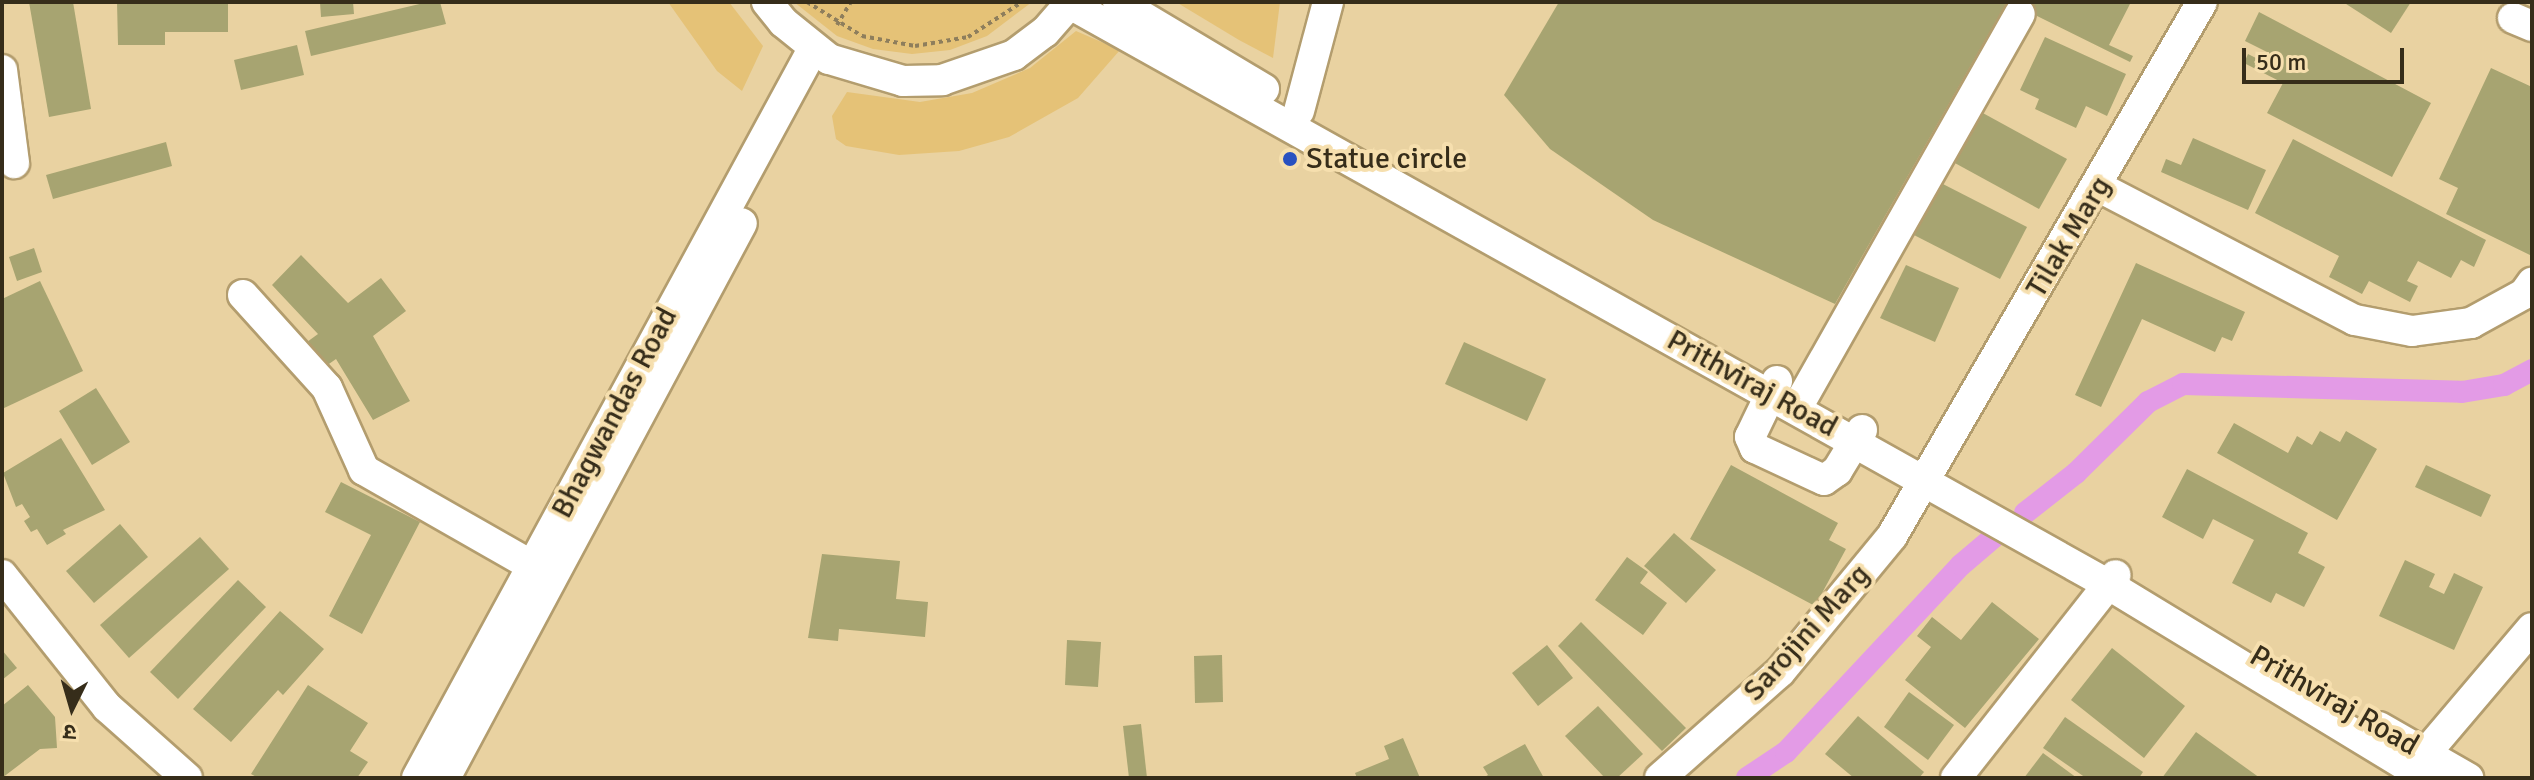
<!DOCTYPE html>
<html>
<head>
<meta charset="utf-8">
<style>
  body { margin:0 }
  #map { position:relative; width:2534px; height:780px; overflow:hidden; background:#e9d2a1; font-family:Signika,"Noto Sans Devanagari",sans-serif }
  div>[style] { position:absolute }
  .green>* { inset:0; background:#e5c277 }
  .canal>* { height:22px; margin:-11px; padding:0 11px; transform-origin:11px; border-radius:11px; background:#e39be6 }
  .building>* { inset:0; background:#a7a471 }
  .path>* { height:4px; margin-top:-2px; transform-origin:0; background:repeating-linear-gradient(90deg,#8e7e5c 0 4px,transparent 0 8px) }
  .roads { filter:drop-shadow(2px 0 #b39d6e) drop-shadow(-2px 0 #b39d6e) drop-shadow(0 2px #b39d6e) drop-shadow(0 -2px #b39d6e) }
  .minor>* { height:30px; margin:-15px; padding:0 15px; transform-origin:15px; border-radius:15px; background:#fff }
  .dots>* { width:22px; height:22px; translate:-50% -50%; box-sizing:border-box; border:4px solid #f6dfae; border-radius:50% }
  span { translate:-50% -50%; white-space:nowrap; text-align:center; line-height:1.15; -webkit-text-stroke:8px #f6dfae; paint-order:stroke }
  .poi-label { font-size:30px; color:#362d1a }
  .left { translate:0 -50%; text-align:left }
  .street-label { font-size:30px; color:#362d1a }
  .frame { position:absolute; inset:0; border:4px solid #362d1a; pointer-events:none }
  .north { position:absolute; left:32px; top:668px; width:80px; height:80px; -webkit-text-stroke:6px #f6dfae; paint-order:stroke; rotate:185deg; font-size:22px; font-weight:700; line-height:32px; text-align:center; color:#362d1a }
  .north::after { content:''; display:block; margin:auto; width:28px; height:36px; background:#362d1a; clip-path:polygon(50% 0,100% 100%,50% 72%,0 100%) }
  .scale { position:absolute; left:2242px; top:48px; width:162px; height:36px; box-sizing:border-box; border:4px solid #362d1a; border-top:0; padding-left:10px; font-size:24px; line-height:28px; white-space:nowrap; color:#362d1a; -webkit-text-stroke:6px #f6dfae; paint-order:stroke }
</style>
</head>
<body>
<div id="map">
  <div class="green">
    <div style="clip-path:polygon(668px 2px,729px 2px,763px 46px,742px 91px,717px 71px)"></div>
    <div style="clip-path:polygon(794px 2px,1032px 2px,987px 36px,950px 50px,912px 54px,873px 49px,837px 36px)"></div>
    <div style="clip-path:polygon(1176px 2px,1280px 2px,1273px 58px,1239px 40px)"></div>
    <div style="clip-path:polygon(1076px 31px,1120px 50px,1078px 98px,1009px 137px,959px 151px,899px 155px,846px 146px,836px 139px,832px 116px,847px 92px,920px 102px,972px 93px,1030px 68px)"></div>
  </div>
  <div class="canal">
    <div style="left:2025px;top:513px;width:65px;rotate:-38.1deg"></div>
    <div style="left:2076px;top:473px;width:101px;rotate:-44.6deg"></div>
    <div style="left:2148px;top:402px;width:39px;rotate:-27deg"></div>
    <div style="left:2183px;top:384px;width:279px;rotate:1.6deg"></div>
    <div style="left:2462px;top:392px;width:43px;rotate:-9.5deg"></div>
    <div style="left:2504px;top:385px;width:32px;rotate:-28deg"></div>
    <div style="left:1747px;top:778px;width:47px;rotate:-33.7deg"></div>
    <div style="left:1786px;top:752px;width:256px;rotate:-46.9deg"></div>
    <div style="left:1961px;top:565px;width:43px;rotate:-40.3deg"></div>
  </div>
  <div class="building">
    <div style="clip-path:polygon(29px 2px,73px 2px,91px 109px,49px 117px)"></div>
    <div style="clip-path:polygon(117px 2px,228px 2px,228px 32px,165px 32px,165px 45px,118px 45px)"></div>
    <div style="clip-path:polygon(320px 2px,353px 2px,354px 14px,321px 17px)"></div>
    <div style="clip-path:polygon(428px 2px,440px 2px,446px 24px,311px 56px,305px 31px)"></div>
    <div style="clip-path:polygon(1559px 2px,2007px 2px,1835px 304px,1653px 220px,1550px 149px,1504px 95px)"></div>
    <div style="clip-path:polygon(2027px 2px,2131px 2px,2109px 45px,2133px 56px,2130px 62px,2023px 9px)"></div>
    <div style="clip-path:polygon(2343px 2px,2411px 2px,2391px 33px)"></div>
    <div style="clip-path:polygon(2259px 12px,2431px 103px,2392px 177px,2267px 113px,2283px 83px,2244px 63px,2248px 54px,2262px 61px,2267px 52px,2245px 41px)"></div>
    <div style="clip-path:polygon(2045px 37px,2126px 74px,2107px 116px,2086px 106px,2076px 128px,2035px 109px,2039px 99px,2020px 90px)"></div>
    <div style="clip-path:polygon(297px 45px,304px 75px,241px 90px,234px 60px)"></div>
    <div style="clip-path:polygon(2491px 68px,2532px 87px,2532px 256px,2446px 214px,2458px 188px,2439px 179px)"></div>
    <div style="clip-path:polygon(1970px 106px,2067px 159px,2039px 209px,1942px 156px)"></div>
    <div style="clip-path:polygon(2193px 138px,2266px 170px,2248px 210px,2161px 172px,2166px 159px,2181px 165px)"></div>
    <div style="clip-path:polygon(2293px 139px,2486px 240px,2474px 267px,2461px 260px,2451px 278px,2418px 261px,2407px 281px,2418px 286px,2410px 302px,2369px 281px,2362px 294px,2329px 277px,2339px 256px,2255px 213px)"></div>
    <div style="clip-path:polygon(166px 142px,172px 166px,53px 199px,46px 175px)"></div>
    <div style="clip-path:polygon(1939px 182px,2027px 227px,2000px 279px,1912px 234px)"></div>
    <div style="clip-path:polygon(34px 248px,42px 272px,17px 281px,9px 257px)"></div>
    <div style="clip-path:polygon(301px 255px,348px 303px,381px 278px,406px 311px,373px 336px,410px 401px,373px 420px,336px 359px,326px 366px,307px 342px,318px 334px,272px 285px)"></div>
    <div style="clip-path:polygon(2136px 263px,2245px 312px,2232px 341px,2222px 337px,2215px 352px,2142px 319px,2101px 407px,2075px 395px)"></div>
    <div style="clip-path:polygon(1906px 265px,1959px 288px,1935px 342px,1880px 318px)"></div>
    <div style="clip-path:polygon(40px 281px,83px 371px,2px 409px,2px 299px)"></div>
    <div style="clip-path:polygon(1464px 342px,1546px 379px,1527px 421px,1445px 384px)"></div>
    <div style="clip-path:polygon(96px 388px,130px 442px,92px 465px,59px 411px)"></div>
    <div style="clip-path:polygon(2234px 423px,2288px 453px,2297px 436px,2312px 445px,2320px 431px,2340px 442px,2346px 431px,2377px 449px,2337px 520px,2217px 453px)"></div>
    <div style="clip-path:polygon(61px 438px,105px 510px,63px 530px,66px 534px,47px 545px,37px 529px,31px 532px,24px 521px,30px 517px,22px 504px,16px 507px,3px 473px)"></div>
    <div style="clip-path:polygon(1731px 465px,1838px 523px,1829px 540px,1846px 549px,1815px 606px,1690px 539px)"></div>
    <div style="clip-path:polygon(2426px 465px,2491px 495px,2481px 517px,2415px 487px)"></div>
    <div style="clip-path:polygon(2187px 469px,2308px 533px,2298px 553px,2325px 567px,2304px 607px,2276px 593px,2271px 603px,2232px 583px,2254px 540px,2213px 519px,2203px 539px,2162px 517px)"></div>
    <div style="clip-path:polygon(341px 482px,420px 522px,362px 634px,329px 616px,371px 535px,325px 512px)"></div>
    <div style="clip-path:polygon(120px 524px,148px 557px,94px 603px,66px 571px)"></div>
    <div style="clip-path:polygon(1674px 533px,1716px 570px,1686px 603px,1644px 566px)"></div>
    <div style="clip-path:polygon(200px 537px,229px 569px,129px 658px,100px 625px)"></div>
    <div style="clip-path:polygon(822px 554px,900px 561px,896px 599px,928px 602px,925px 637px,839px 629px,838px 641px,808px 638px)"></div>
    <div style="clip-path:polygon(1627px 557px,1648px 572px,1640px 583px,1667px 603px,1643px 635px,1595px 600px)"></div>
    <div style="clip-path:polygon(2405px 560px,2435px 574px,2429px 587px,2444px 594px,2454px 573px,2483px 587px,2454px 650px,2379px 616px)"></div>
    <div style="clip-path:polygon(238px 580px,266px 607px,178px 699px,150px 672px)"></div>
    <div style="clip-path:polygon(1992px 602px,2039px 639px,1965px 728px,1905px 680px,1931px 647px,1917px 636px,1932px 617px,1961px 640px)"></div>
    <div style="clip-path:polygon(280px 611px,324px 649px,283px 695px,278px 690px,231px 742px,193px 709px)"></div>
    <div style="clip-path:polygon(1581px 622px,1686px 728px,1662px 751px,1558px 646px)"></div>
    <div style="clip-path:polygon(1067px 640px,1101px 642px,1098px 687px,1065px 685px)"></div>
    <div style="clip-path:polygon(1547px 645px,1573px 678px,1538px 706px,1512px 673px)"></div>
    <div style="clip-path:polygon(2112px 648px,2185px 706px,2144px 758px,2071px 700px)"></div>
    <div style="clip-path:polygon(2px 650px,17px 668px,2px 680px)"></div>
    <div style="clip-path:polygon(1222px 655px,1223px 702px,1195px 703px,1194px 656px)"></div>
    <div style="clip-path:polygon(28px 685px,55px 717px,57px 748px,40px 749px,2px 778px,2px 706px)"></div>
    <div style="clip-path:polygon(308px 685px,368px 723px,350px 751px,368px 762px,357px 778px,258px 778px,251px 774px)"></div>
    <div style="clip-path:polygon(1909px 692px,1954px 725px,1928px 760px,1884px 727px)"></div>
    <div style="clip-path:polygon(1598px 706px,1643px 754px,1617px 778px,1605px 778px,1565px 736px)"></div>
    <div style="clip-path:polygon(1858px 716px,1924px 772px,1919px 778px,1854px 778px,1825px 754px)"></div>
    <div style="clip-path:polygon(2065px 717px,2143px 772px,2139px 778px,2086px 778px,2043px 748px)"></div>
    <div style="clip-path:polygon(1141px 724px,1147px 778px,1129px 778px,1123px 726px)"></div>
    <div style="clip-path:polygon(2196px 732px,2260px 778px,2162px 778px)"></div>
    <div style="clip-path:polygon(1403px 738px,1420px 778px,1357px 778px,1355px 773px,1389px 759px,1384px 746px)"></div>
    <div style="clip-path:polygon(1525px 744px,1544px 778px,1483px 778px,1488px 775px,1483px 767px)"></div>
    <div style="clip-path:polygon(2043px 753px,2077px 778px,2024px 778px)"></div>
  </div>
  <div class="path">
    <div style="left:807px;top:2px;width:65px;rotate:31.7deg"></div>
    <div style="left:862px;top:36px;width:54px;rotate:10.7deg"></div>
    <div style="left:915px;top:46px;width:54px;rotate:-9.6deg"></div>
    <div style="left:968px;top:37px;width:64px;rotate:-32.9deg"></div>
    <div style="left:837px;top:25px;width:27px;rotate:-59deg"></div>
  </div>
  <div class="roads">
    <div class="minor">
      <div style="left:767px;top:2px;width:26px;rotate:51deg"></div>
      <div style="left:783px;top:22px;width:59px;rotate:38.8deg"></div>
      <div style="left:829px;top:59px;width:77px;rotate:16.6deg"></div>
      <div style="left:903px;top:81px;width:39px;rotate:-1deg"></div>
      <div style="left:942px;top:80px;width:76px;rotate:-19.1deg"></div>
      <div style="left:1014px;top:55px;width:39px;rotate:-37deg"></div>
      <div style="left:1045px;top:32px;width:40px;rotate:-49deg"></div>
      <div style="left:1118px;top:2px;width:170px;rotate:30.8deg"></div>
      <div style="left:1070px;top:4px;width:1190px;rotate:29.21deg"></div>
      <div style="left:2109px;top:585px;width:371px;rotate:31.3deg"></div>
      <div style="left:2513px;top:18px;width:21px;rotate:23deg"></div>
      <div style="left:2px;top:70px;width:94px;rotate:82.6deg"></div>
      <div style="left:1299px;top:111px;width:113px;rotate:-75.1deg"></div>
      <div style="left:2099px;top:187px;width:288px;rotate:27.5deg"></div>
      <div style="left:2355px;top:320px;width:58px;rotate:10.9deg"></div>
      <div style="left:2412px;top:331px;width:60px;rotate:-7.7deg"></div>
      <div style="left:2471px;top:323px;width:60px;rotate:-28.7deg"></div>
      <div style="left:2524px;top:294px;width:14px;rotate:-54deg"></div>
      <div style="left:243px;top:295px;width:125px;rotate:47.9deg"></div>
      <div style="left:327px;top:388px;width:90px;rotate:65.7deg"></div>
      <div style="left:364px;top:470px;width:193px;rotate:29.7deg"></div>
      <div style="left:1777px;top:381px;width:62px;rotate:115.7deg"></div>
      <div style="left:1750px;top:437px;width:12px;rotate:66deg"></div>
      <div style="left:1755px;top:448px;width:76px;rotate:24.9deg"></div>
      <div style="left:1824px;top:480px;width:16px;rotate:-35deg"></div>
      <div style="left:1837px;top:471px;width:48px;rotate:-58.6deg"></div>
      <div style="left:1803px;top:397px;width:440px;rotate:-60.5deg"></div>
      <div style="left:2px;top:575px;width:169px;rotate:51.5deg"></div>
      <div style="left:107px;top:707px;width:107px;rotate:41.6deg"></div>
      <div style="left:2379px;top:727px;width:103px;rotate:29.8deg"></div>
      <div style="left:2414px;top:767px;width:182px;rotate:-49.7deg"></div>
      <div style="left:417px;top:778px;width:830px;rotate:-61.49deg"></div>
      <div style="left:445px;top:778px;width:629px;rotate:-61.85deg"></div>
      <div style="left:1660px;top:778px;width:160px;rotate:-41.5deg"></div>
      <div style="left:1780px;top:672px;width:176px;rotate:-50.5deg"></div>
      <div style="left:1892px;top:536px;width:617px;rotate:-59.86deg"></div>
      <div style="left:1956px;top:778px;width:258px;rotate:-51.8deg"></div>
    </div>
  </div>
  <div class="dots">
    <div style="left:1290px;top:159px;background:#2951c0"></div>
  </div>
  <div class="poi-label">
    <span class="left" style="left:1306px;top:159px">Statue circle</span>
  </div>
  <div class="street-label">
    <span style="left:2069px;top:237px;rotate:-59deg">Tilak Marg</span>
    <span style="left:1752px;top:384px;rotate:29deg">Prithviraj Road</span>
    <span style="left:615px;top:413px;rotate:-62deg">Bhagwandas Road</span>
    <span style="left:1807px;top:633px;rotate:-48deg">Sarojini Marg</span>
    <span style="left:2334px;top:701px;rotate:30deg">Prithviraj Road</span>
  </div>
  <div class="frame"></div>
  <div class="north">उ</div>
  <div class="scale">50 m</div>
</div>
</body>
</html>
